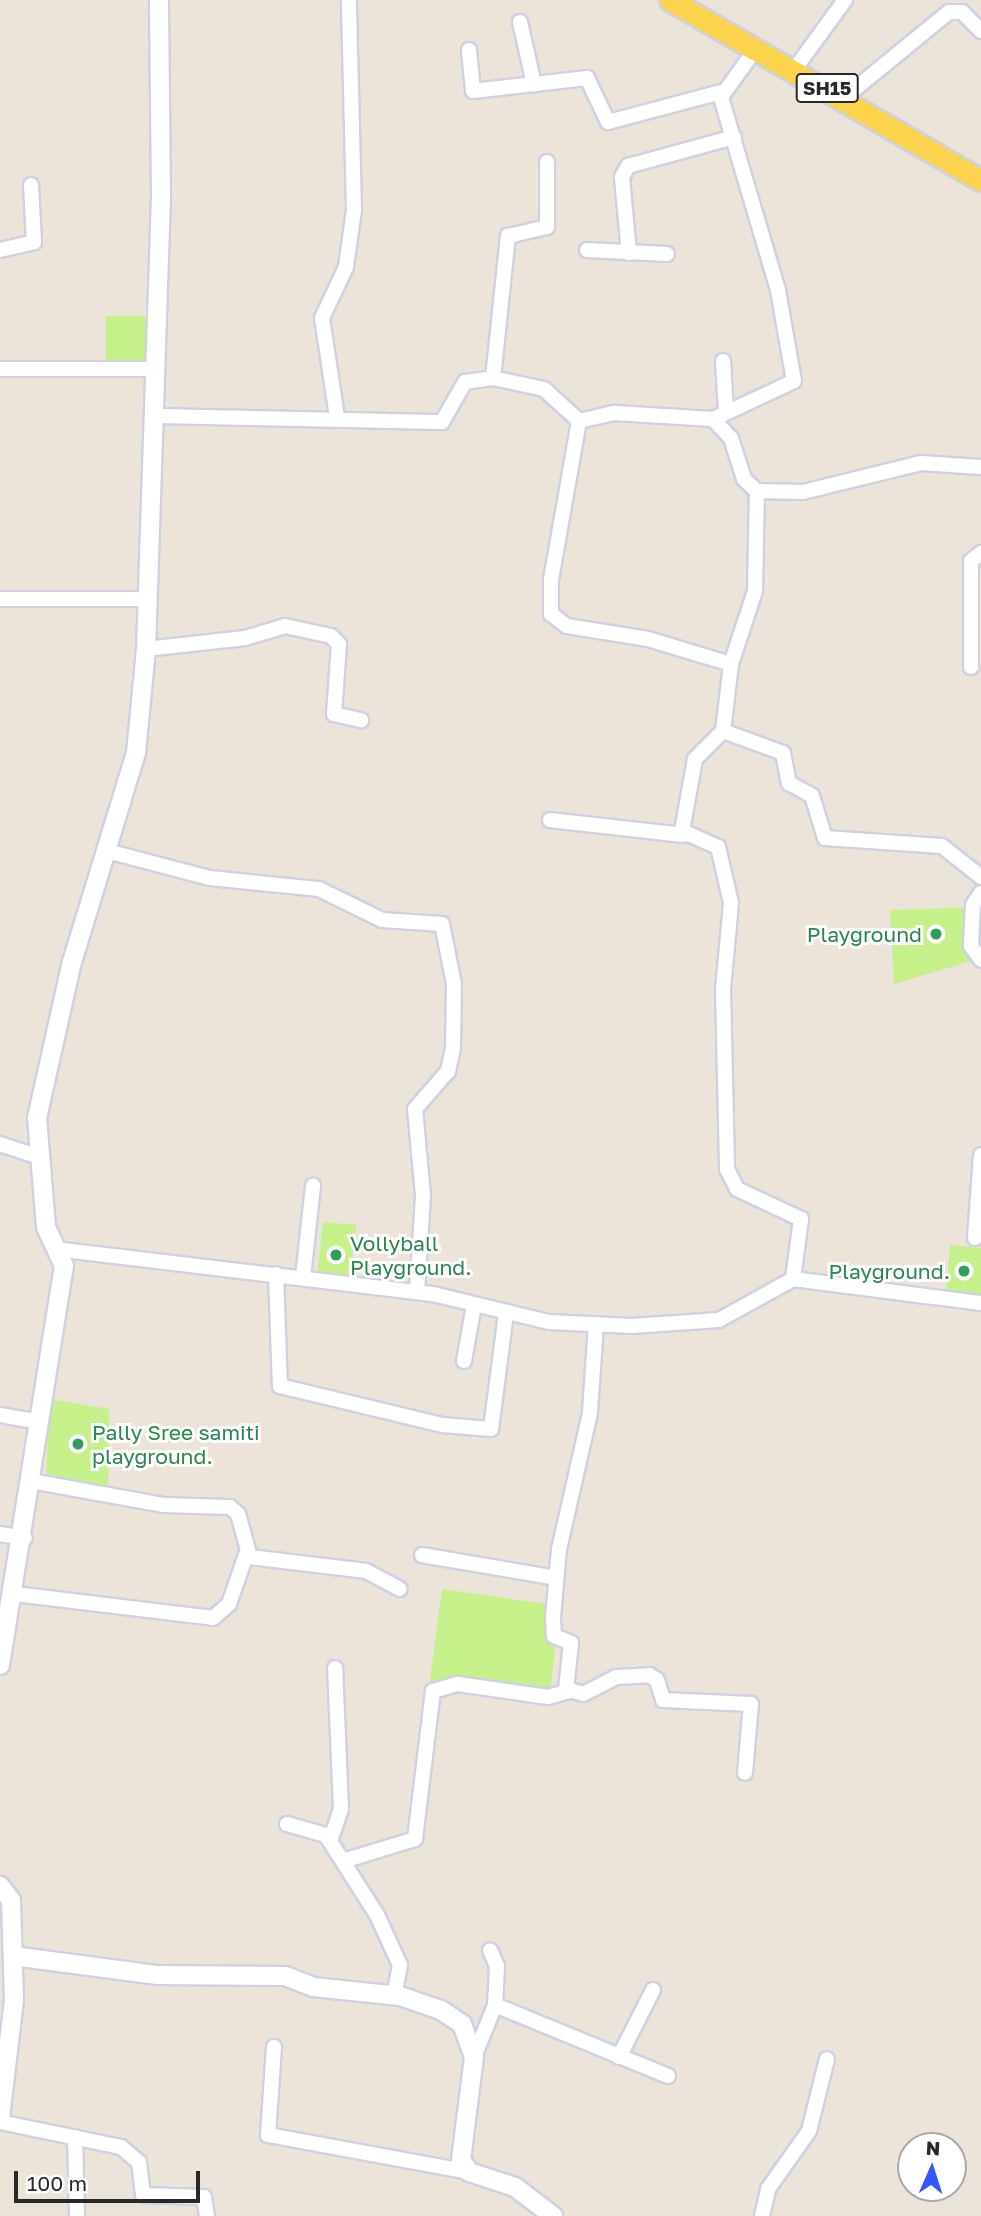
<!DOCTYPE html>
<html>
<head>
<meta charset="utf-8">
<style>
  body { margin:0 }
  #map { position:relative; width:981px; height:2216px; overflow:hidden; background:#ece4d8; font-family:"Golos Text",sans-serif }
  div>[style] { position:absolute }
  .pitch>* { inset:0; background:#c5f08a }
  .roads { filter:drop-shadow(2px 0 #cdd1e3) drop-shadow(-2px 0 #cdd1e3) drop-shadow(0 2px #cdd1e3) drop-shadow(0 -2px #cdd1e3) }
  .minor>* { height:14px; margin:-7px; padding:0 7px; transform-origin:7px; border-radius:7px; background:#fff }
  .tertiary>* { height:18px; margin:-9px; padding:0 9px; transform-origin:9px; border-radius:9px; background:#fff }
  .primary>* { height:21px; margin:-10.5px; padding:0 10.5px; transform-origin:10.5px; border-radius:10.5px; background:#fcd34d }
  .dots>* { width:19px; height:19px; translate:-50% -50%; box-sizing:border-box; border:4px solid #fff; border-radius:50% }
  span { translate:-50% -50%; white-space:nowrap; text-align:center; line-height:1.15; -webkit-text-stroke:6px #fff; paint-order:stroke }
  .shield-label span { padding:2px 5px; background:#fff; border:2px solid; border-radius:5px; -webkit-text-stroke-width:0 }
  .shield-label { font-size:19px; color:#282828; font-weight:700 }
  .leisure-label { font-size:21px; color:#27864d }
  .right { translate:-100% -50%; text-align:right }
  .left { translate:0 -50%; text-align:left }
  .north { position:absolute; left:897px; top:2132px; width:70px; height:70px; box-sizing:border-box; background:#fff; border:2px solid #a9a9a9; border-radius:50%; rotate:3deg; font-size:19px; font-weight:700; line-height:28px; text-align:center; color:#282828 }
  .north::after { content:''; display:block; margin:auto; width:24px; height:32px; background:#3258ff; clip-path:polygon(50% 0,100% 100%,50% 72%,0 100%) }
  .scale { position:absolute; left:14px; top:2171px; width:186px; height:32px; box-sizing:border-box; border:4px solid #282828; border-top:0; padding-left:9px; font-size:21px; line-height:24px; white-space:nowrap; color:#282828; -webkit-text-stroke:5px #fff; paint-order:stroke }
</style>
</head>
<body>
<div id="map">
  <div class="pitch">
    <div style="clip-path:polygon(106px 316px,157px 316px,156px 369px,106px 368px)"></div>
    <div style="clip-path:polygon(979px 907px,981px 958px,894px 984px,890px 910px)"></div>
    <div style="clip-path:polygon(323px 1222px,356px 1225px,349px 1289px,316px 1286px)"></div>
    <div style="clip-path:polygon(950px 1245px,981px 1248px,981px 1298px,946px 1295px)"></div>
    <div style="clip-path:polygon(50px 1399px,109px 1409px,108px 1485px,46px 1479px)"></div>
    <div style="clip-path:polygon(442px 1589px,560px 1606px,550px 1691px,429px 1688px)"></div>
  </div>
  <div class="roads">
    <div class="minor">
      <div style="left:520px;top:22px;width:64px;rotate:77.3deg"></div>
      <div style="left:469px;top:50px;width:41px;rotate:84.4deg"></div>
      <div style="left:473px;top:91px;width:115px;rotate:-6.5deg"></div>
      <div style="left:587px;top:78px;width:49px;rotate:64.5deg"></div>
      <div style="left:608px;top:122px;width:117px;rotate:-14.9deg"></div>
      <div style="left:794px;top:70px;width:87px;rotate:-53.9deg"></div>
      <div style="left:845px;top:97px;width:134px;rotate:-39.3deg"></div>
      <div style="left:949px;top:12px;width:13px"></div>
      <div style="left:962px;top:12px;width:27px;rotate:45deg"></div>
      <div style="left:0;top:250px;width:35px;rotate:-13deg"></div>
      <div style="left:34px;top:242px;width:57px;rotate:-93deg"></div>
      <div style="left:587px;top:250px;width:80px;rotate:2.9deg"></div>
      <div style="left:629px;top:253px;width:76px;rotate:-95.3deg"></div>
      <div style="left:622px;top:177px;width:13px;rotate:-61deg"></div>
      <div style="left:628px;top:166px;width:110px;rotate:-15.3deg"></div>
      <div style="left:723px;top:361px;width:51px;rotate:86.6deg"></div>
      <div style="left:0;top:369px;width:156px"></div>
      <div style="left:493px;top:378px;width:143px;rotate:-84deg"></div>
      <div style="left:508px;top:236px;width:40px;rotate:-13deg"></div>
      <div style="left:547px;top:227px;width:65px;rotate:-90deg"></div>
      <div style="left:154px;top:416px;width:288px;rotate:1.2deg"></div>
      <div style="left:442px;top:422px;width:46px;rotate:-60.1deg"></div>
      <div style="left:465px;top:382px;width:28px;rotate:-8deg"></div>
      <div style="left:493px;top:378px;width:52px;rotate:12.2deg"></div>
      <div style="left:544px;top:389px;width:47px;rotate:42.4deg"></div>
      <div style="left:579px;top:421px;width:37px;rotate:-13deg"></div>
      <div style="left:615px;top:413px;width:98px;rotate:3.5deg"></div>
      <div style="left:713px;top:419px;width:26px;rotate:47deg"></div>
      <div style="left:731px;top:438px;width:43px;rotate:72.4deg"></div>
      <div style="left:744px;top:479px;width:18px;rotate:43deg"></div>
      <div style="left:757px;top:491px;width:46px;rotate:1.2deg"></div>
      <div style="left:803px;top:492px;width:122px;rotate:-13.8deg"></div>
      <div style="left:921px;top:463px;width:60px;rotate:3.8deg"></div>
      <div style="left:337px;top:417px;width:100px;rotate:-98.6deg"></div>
      <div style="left:322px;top:318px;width:56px;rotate:-64.8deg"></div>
      <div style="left:346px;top:267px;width:58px;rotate:-82deg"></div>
      <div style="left:354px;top:210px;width:210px;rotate:-91.4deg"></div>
      <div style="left:713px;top:419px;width:89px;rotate:-25.1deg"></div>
      <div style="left:794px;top:381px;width:92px;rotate:-100deg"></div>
      <div style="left:778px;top:290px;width:201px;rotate:-106.5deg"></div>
      <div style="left:721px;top:97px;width:58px;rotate:-54.1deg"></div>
      <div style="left:579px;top:421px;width:161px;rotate:100deg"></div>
      <div style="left:551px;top:580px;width:34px;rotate:90deg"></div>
      <div style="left:551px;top:614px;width:20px;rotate:37deg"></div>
      <div style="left:567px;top:626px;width:82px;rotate:9.1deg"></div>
      <div style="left:648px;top:639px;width:87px;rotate:16.8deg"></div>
      <div style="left:731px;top:664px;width:67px;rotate:96.8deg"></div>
      <div style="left:723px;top:731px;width:40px;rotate:135deg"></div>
      <div style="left:695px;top:759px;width:73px;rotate:100.2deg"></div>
      <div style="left:682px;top:831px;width:39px;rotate:24deg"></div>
      <div style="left:718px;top:847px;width:57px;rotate:76.9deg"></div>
      <div style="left:731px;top:903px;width:86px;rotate:95.3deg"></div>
      <div style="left:723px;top:989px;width:180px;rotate:88.7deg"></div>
      <div style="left:727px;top:1169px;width:22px;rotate:63deg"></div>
      <div style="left:737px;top:1189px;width:71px;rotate:25.1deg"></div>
      <div style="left:801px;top:1219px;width:61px;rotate:97.6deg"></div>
      <div style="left:0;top:599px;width:149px"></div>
      <div style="left:146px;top:649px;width:100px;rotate:-6.3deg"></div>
      <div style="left:245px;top:638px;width:42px;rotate:-16.7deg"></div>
      <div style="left:285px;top:626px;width:47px;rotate:12.3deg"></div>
      <div style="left:331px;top:636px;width:11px;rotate:45deg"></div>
      <div style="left:339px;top:644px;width:70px;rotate:94.1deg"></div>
      <div style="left:334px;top:714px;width:28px;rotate:13deg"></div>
      <div style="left:731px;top:664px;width:77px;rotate:-71.8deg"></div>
      <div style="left:755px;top:591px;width:100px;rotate:-88.9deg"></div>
      <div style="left:971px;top:667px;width:106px;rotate:-90deg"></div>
      <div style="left:971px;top:561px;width:13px;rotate:-39deg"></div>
      <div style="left:723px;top:731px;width:64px;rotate:20.1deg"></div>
      <div style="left:783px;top:753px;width:31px;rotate:79deg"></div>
      <div style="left:789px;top:783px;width:26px;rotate:29deg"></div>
      <div style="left:812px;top:796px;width:44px;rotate:72.8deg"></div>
      <div style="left:825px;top:838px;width:117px;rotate:3.9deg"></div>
      <div style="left:942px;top:846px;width:50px;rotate:38.5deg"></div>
      <div style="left:550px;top:820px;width:134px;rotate:6.4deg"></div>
      <div style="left:107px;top:851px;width:106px;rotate:14.7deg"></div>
      <div style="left:210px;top:878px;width:110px;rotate:5.8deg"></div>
      <div style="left:319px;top:889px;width:70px;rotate:26.2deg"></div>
      <div style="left:382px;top:920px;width:60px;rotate:3.8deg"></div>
      <div style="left:442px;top:924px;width:61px;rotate:78.7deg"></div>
      <div style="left:454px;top:984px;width:64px;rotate:90.9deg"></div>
      <div style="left:453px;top:1048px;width:24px;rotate:102deg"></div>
      <div style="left:448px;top:1071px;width:50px;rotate:131deg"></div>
      <div style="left:415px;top:1109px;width:87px;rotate:84.7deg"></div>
      <div style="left:423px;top:1196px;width:95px;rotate:93.6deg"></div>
      <div style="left:981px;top:893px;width:14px;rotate:124deg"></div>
      <div style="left:973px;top:905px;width:41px;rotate:92.8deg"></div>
      <div style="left:971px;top:946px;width:17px;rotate:54deg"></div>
      <div style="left:0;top:1144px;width:41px;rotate:18.4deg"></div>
      <div style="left:975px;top:1238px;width:83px;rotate:-85.9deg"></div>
      <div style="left:55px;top:1249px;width:381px;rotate:6.8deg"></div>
      <div style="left:433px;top:1294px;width:119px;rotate:13.6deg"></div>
      <div style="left:549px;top:1322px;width:83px;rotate:2.8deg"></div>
      <div style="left:632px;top:1326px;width:87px;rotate:-3.9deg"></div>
      <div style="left:719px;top:1320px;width:85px;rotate:-29deg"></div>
      <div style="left:793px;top:1279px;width:190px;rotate:7.3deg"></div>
      <div style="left:276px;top:1274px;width:112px;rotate:88deg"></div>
      <div style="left:280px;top:1386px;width:168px;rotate:13.5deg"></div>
      <div style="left:443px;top:1425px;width:48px;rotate:4.8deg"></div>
      <div style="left:491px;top:1429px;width:116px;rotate:-82.6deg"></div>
      <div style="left:303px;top:1277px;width:92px;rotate:-83.7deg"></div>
      <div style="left:596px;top:1324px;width:89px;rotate:93.9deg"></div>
      <div style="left:590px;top:1413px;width:139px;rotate:102.8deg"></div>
      <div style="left:559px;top:1549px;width:69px;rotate:95deg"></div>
      <div style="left:553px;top:1618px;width:18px;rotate:87deg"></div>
      <div style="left:554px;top:1636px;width:18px;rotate:22deg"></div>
      <div style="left:571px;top:1643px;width:46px;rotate:96.2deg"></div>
      <div style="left:566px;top:1689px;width:18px;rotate:16deg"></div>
      <div style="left:583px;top:1694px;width:37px;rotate:-27deg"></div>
      <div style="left:616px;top:1677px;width:33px;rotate:-3deg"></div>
      <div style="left:649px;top:1675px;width:9px;rotate:32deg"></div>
      <div style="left:657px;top:1680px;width:21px;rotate:73deg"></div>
      <div style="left:663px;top:1700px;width:88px;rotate:2.6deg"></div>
      <div style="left:751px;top:1704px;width:69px;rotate:95deg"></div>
      <div style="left:464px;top:1361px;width:57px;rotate:-79.9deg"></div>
      <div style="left:0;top:1415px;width:39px;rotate:10deg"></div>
      <div style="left:31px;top:1481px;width:134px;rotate:10.3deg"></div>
      <div style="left:163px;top:1505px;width:67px;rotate:1.7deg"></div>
      <div style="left:230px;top:1507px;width:11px;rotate:41deg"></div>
      <div style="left:238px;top:1514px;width:45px;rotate:74.4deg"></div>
      <div style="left:250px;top:1557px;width:117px;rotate:6.9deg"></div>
      <div style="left:366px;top:1571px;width:38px;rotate:28deg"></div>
      <div style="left:0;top:1534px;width:25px;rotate:9deg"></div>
      <div style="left:422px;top:1555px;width:136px;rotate:9.7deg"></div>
      <div style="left:15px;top:1594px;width:199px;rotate:6.9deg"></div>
      <div style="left:213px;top:1618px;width:21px;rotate:-41deg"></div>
      <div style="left:229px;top:1604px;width:55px;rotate:-70.9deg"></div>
      <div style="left:287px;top:1824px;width:41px;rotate:15.8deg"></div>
      <div style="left:326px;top:1835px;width:95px;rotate:57.5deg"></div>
      <div style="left:377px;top:1915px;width:55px;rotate:65.3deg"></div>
      <div style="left:400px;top:1965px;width:31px;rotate:101deg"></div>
      <div style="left:330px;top:1841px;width:34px;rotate:-71deg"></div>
      <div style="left:341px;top:1809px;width:141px;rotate:-92.4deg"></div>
      <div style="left:343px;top:1861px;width:75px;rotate:-17deg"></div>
      <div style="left:415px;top:1839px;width:149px;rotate:-83.1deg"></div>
      <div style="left:433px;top:1691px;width:26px;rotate:-16deg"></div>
      <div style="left:458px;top:1684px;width:91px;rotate:8.2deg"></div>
      <div style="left:548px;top:1697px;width:22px;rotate:-16deg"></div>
      <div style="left:495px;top:2005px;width:187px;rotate:22.3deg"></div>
      <div style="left:274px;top:2047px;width:88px;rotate:93.9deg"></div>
      <div style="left:268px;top:2135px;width:204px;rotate:10.4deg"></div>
      <div style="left:474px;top:2057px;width:56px;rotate:-68deg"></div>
      <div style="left:495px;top:2005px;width:39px;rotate:-87deg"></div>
      <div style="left:497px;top:1966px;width:17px;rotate:-114deg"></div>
      <div style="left:619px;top:2057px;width:75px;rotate:-63.1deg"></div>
      <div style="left:0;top:2122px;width:124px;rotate:11.7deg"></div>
      <div style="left:121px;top:2147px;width:23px;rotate:40deg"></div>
      <div style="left:139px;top:2162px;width:33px;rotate:83deg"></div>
      <div style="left:143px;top:2195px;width:61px;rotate:1.9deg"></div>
      <div style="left:204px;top:2197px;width:19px;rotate:81deg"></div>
      <div style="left:75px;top:2137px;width:79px;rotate:88.5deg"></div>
      <div style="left:762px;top:2216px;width:28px;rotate:-77deg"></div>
      <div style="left:768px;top:2189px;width:71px;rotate:-54.7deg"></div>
      <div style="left:809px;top:2131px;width:74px;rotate:-76deg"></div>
    </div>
    <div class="tertiary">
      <div style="left:0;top:1665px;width:404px;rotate:-80.9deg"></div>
      <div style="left:64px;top:1266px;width:43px;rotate:-114.8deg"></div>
      <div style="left:46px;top:1227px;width:109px;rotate:-94.7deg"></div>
      <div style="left:37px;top:1118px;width:160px;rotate:-77.4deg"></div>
      <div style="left:72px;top:962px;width:219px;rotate:-73deg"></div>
      <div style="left:136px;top:753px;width:104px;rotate:-84.5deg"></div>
      <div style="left:146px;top:649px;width:453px;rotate:-88.1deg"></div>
      <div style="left:161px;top:196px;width:196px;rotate:-90.6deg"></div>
      <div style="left:0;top:1886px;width:18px;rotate:52deg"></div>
      <div style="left:11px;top:1900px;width:100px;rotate:88.3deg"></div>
      <div style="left:14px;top:2000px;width:118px;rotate:96.8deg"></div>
      <div style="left:13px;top:1956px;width:146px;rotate:7.5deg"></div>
      <div style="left:158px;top:1975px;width:127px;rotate:0.5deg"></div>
      <div style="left:285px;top:1976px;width:30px;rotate:21deg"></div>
      <div style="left:313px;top:1987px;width:87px;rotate:5.9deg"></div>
      <div style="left:400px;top:1996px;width:43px;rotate:18.9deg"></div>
      <div style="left:441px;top:2010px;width:25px;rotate:34deg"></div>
      <div style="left:462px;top:2024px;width:35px;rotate:70deg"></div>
      <div style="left:474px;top:2057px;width:104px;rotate:97.2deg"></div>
      <div style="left:461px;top:2160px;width:14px;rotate:56deg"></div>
      <div style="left:469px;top:2172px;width:48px;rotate:18.1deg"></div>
      <div style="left:515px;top:2187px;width:48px;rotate:37.3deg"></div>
    </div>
    <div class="primary">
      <div style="left:670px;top:0;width:359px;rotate:30.1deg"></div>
    </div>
  </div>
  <div class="dots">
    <div style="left:936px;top:934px;background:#2e9e5b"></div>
    <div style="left:336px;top:1255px;background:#2e9e5b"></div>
    <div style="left:964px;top:1271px;background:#2e9e5b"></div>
    <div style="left:78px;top:1444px;background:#2e9e5b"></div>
  </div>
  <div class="shield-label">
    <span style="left:827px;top:88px">SH15</span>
  </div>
  <div class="leisure-label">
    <span class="right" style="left:922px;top:934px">Playground</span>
    <span class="left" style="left:350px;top:1255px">Vollyball<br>Playground.</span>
    <span class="right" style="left:950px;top:1271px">Playground.</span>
    <span class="left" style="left:92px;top:1444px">Pally Sree samiti<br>playground.</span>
  </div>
  <div class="north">N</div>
  <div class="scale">100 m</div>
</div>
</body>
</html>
